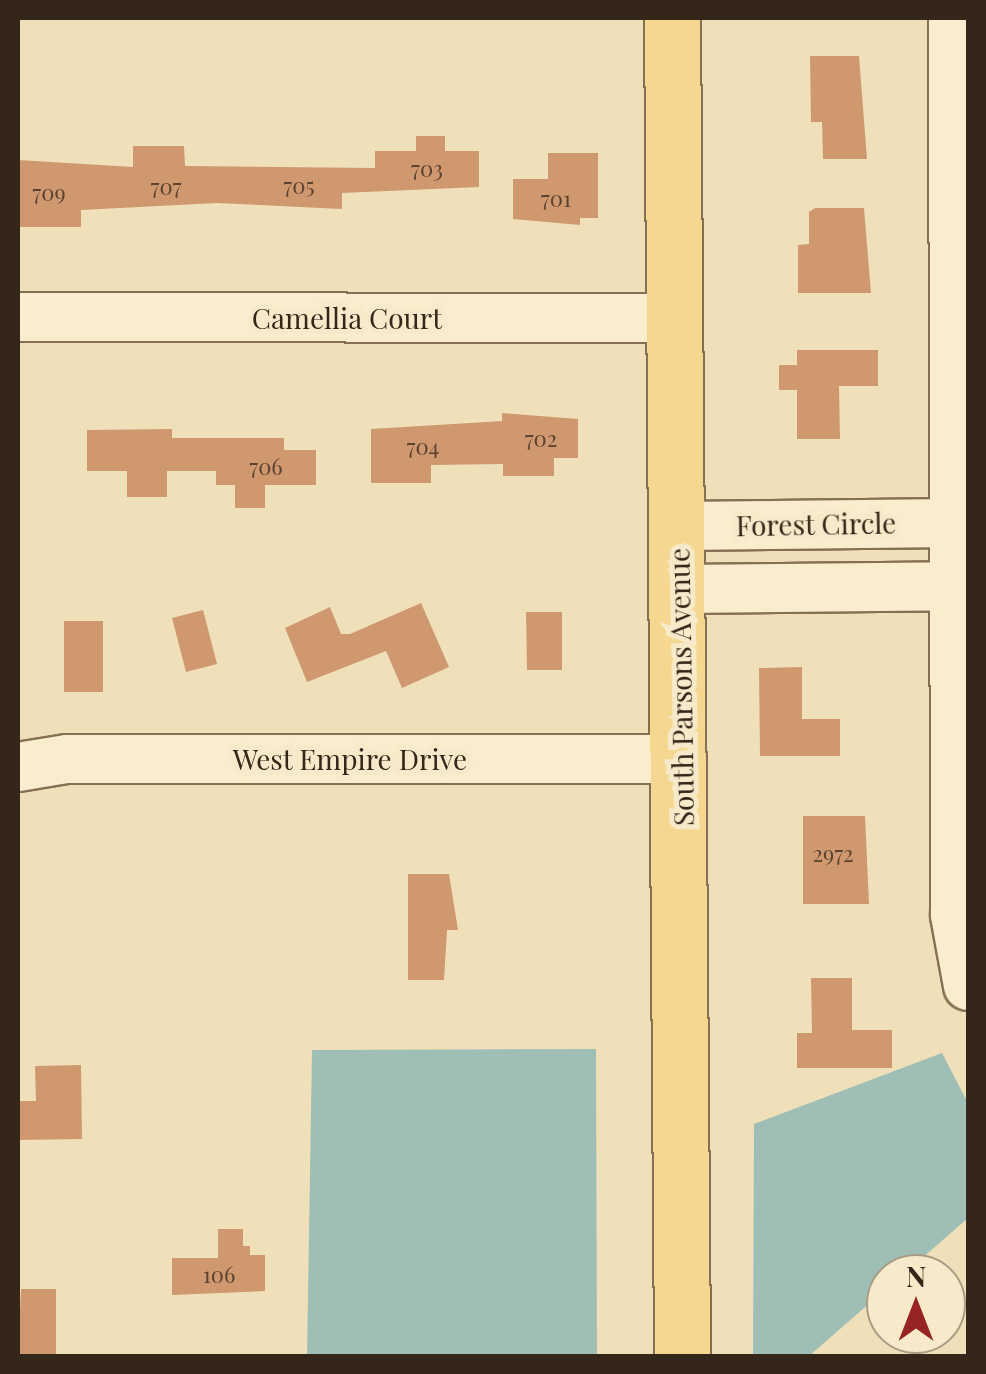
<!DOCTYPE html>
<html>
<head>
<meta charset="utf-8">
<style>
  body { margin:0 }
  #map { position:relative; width:986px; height:1374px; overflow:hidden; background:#efe0ba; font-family:"Playfair Display",serif }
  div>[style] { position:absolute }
  .water>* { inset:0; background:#9fbfb6 }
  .building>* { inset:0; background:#cf986f }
  .roads { filter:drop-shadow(2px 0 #867054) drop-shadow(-2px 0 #867054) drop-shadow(0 2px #867054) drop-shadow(0 -2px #867054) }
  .minor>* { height:48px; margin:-24px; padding:0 24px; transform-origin:24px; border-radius:24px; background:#faedcd }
  .major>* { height:55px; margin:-27.5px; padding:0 27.5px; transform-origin:27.5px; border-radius:27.5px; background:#f5d78f }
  span { translate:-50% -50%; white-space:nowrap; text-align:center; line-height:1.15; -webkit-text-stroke:10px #f6eaca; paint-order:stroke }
  .number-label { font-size:22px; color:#5b432f }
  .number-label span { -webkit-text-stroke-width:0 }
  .street-label { font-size:28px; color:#34271a }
  .frame { position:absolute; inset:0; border:20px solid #34271a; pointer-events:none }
  .north { position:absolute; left:866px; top:1254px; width:100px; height:100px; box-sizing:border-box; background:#f6eaca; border:2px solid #a89c84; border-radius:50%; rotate:0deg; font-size:28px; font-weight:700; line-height:40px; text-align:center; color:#34271a }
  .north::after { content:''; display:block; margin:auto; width:35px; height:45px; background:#972322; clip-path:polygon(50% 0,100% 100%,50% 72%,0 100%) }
</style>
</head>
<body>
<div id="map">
  <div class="water">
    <div style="clip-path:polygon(596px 1049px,597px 1356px,307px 1356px,312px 1050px)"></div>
    <div style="clip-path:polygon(942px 1053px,968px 1103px,968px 1218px,904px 1274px,886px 1274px,886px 1289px,809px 1356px,753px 1356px,754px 1124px)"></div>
  </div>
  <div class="building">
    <div style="clip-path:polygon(810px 56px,859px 56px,867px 159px,823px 159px,822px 122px,811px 122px)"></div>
    <div style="clip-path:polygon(416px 136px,445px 136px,445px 151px,479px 151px,479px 187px,342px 193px,342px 209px,217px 203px,81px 210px,81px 227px,18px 227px,18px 160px,133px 167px,133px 146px,184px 146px,185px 166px,375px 168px,375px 151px,416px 151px)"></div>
    <div style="clip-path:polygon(548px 153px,598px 153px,598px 218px,580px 218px,580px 225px,513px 219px,513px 179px,548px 179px)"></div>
    <div style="clip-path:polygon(815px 208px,864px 208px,871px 293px,798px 293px,798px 245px,809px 244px,809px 212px)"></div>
    <div style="clip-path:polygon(797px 350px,878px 350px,878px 386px,839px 386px,840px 439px,797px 439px,797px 390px,779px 390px,779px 365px,797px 365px)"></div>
    <div style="clip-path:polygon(502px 413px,578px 419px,578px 458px,554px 458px,554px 476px,503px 476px,503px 464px,431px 465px,431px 483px,371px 483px,371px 429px,502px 421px)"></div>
    <div style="clip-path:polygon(172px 429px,172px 438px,284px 438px,284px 450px,316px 450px,316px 485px,265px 485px,265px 508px,235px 508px,235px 485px,216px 485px,216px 471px,167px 471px,167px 497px,127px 497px,127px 471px,87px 471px,87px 430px)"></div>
    <div style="clip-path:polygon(421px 603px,449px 667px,402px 688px,386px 651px,307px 682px,285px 628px,330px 607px,341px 634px,350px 634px)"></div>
    <div style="clip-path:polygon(203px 610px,217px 664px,186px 672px,172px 618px)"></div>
    <div style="clip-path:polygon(526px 612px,562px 612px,562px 670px,527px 670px)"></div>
    <div style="clip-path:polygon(64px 621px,103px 621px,103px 692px,64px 692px)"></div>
    <div style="clip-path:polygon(802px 667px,802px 719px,840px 719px,840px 756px,760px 756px,759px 668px)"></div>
    <div style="clip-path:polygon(803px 816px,865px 816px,869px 904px,803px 904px)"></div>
    <div style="clip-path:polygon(408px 874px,449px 874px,458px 930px,447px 930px,444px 980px,408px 980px)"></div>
    <div style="clip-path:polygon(811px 978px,852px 978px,852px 1030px,892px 1030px,892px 1068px,797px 1068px,797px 1033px,812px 1033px)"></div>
    <div style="clip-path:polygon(81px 1065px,82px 1139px,18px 1140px,18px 1101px,36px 1101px,35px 1066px)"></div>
    <div style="clip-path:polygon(218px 1229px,243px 1229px,243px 1246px,250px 1246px,250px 1255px,265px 1255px,265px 1291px,172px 1295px,172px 1258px,218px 1258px)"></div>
    <div style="clip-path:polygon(21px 1289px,56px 1289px,56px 1356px,18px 1356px)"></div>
  </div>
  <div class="roads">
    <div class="minor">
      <div style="left:953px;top:18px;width:897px;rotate:89.87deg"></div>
      <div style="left:955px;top:915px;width:72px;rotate:79.6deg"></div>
      <div style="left:18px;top:317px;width:658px;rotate:0.09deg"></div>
      <div style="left:679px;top:526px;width:275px;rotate:-0.6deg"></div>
      <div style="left:680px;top:589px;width:274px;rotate:-0.6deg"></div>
      <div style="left:18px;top:767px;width:50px;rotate:-9.3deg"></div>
      <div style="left:67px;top:759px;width:615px"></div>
    </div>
    <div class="major">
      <div style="left:672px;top:18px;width:1338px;rotate:89.57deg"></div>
    </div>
  </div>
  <div class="number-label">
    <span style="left:427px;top:169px">703</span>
    <span style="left:299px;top:186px">705</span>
    <span style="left:166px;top:187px">707</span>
    <span style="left:49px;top:193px">709</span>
    <span style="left:556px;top:199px">701</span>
    <span style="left:541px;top:439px">702</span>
    <span style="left:423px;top:447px">704</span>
    <span style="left:266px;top:467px">706</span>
    <span style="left:833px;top:854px">2972</span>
    <span style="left:219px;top:1275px">106</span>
  </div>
  <div class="street-label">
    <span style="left:347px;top:318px">Camellia Court</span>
    <span style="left:816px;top:524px;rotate:-1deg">Forest Circle</span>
    <span style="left:681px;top:687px;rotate:-91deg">South Parsons Avenue</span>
    <span style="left:350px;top:759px">West Empire Drive</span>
  </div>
  <div class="frame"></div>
  <div class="north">N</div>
</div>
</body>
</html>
